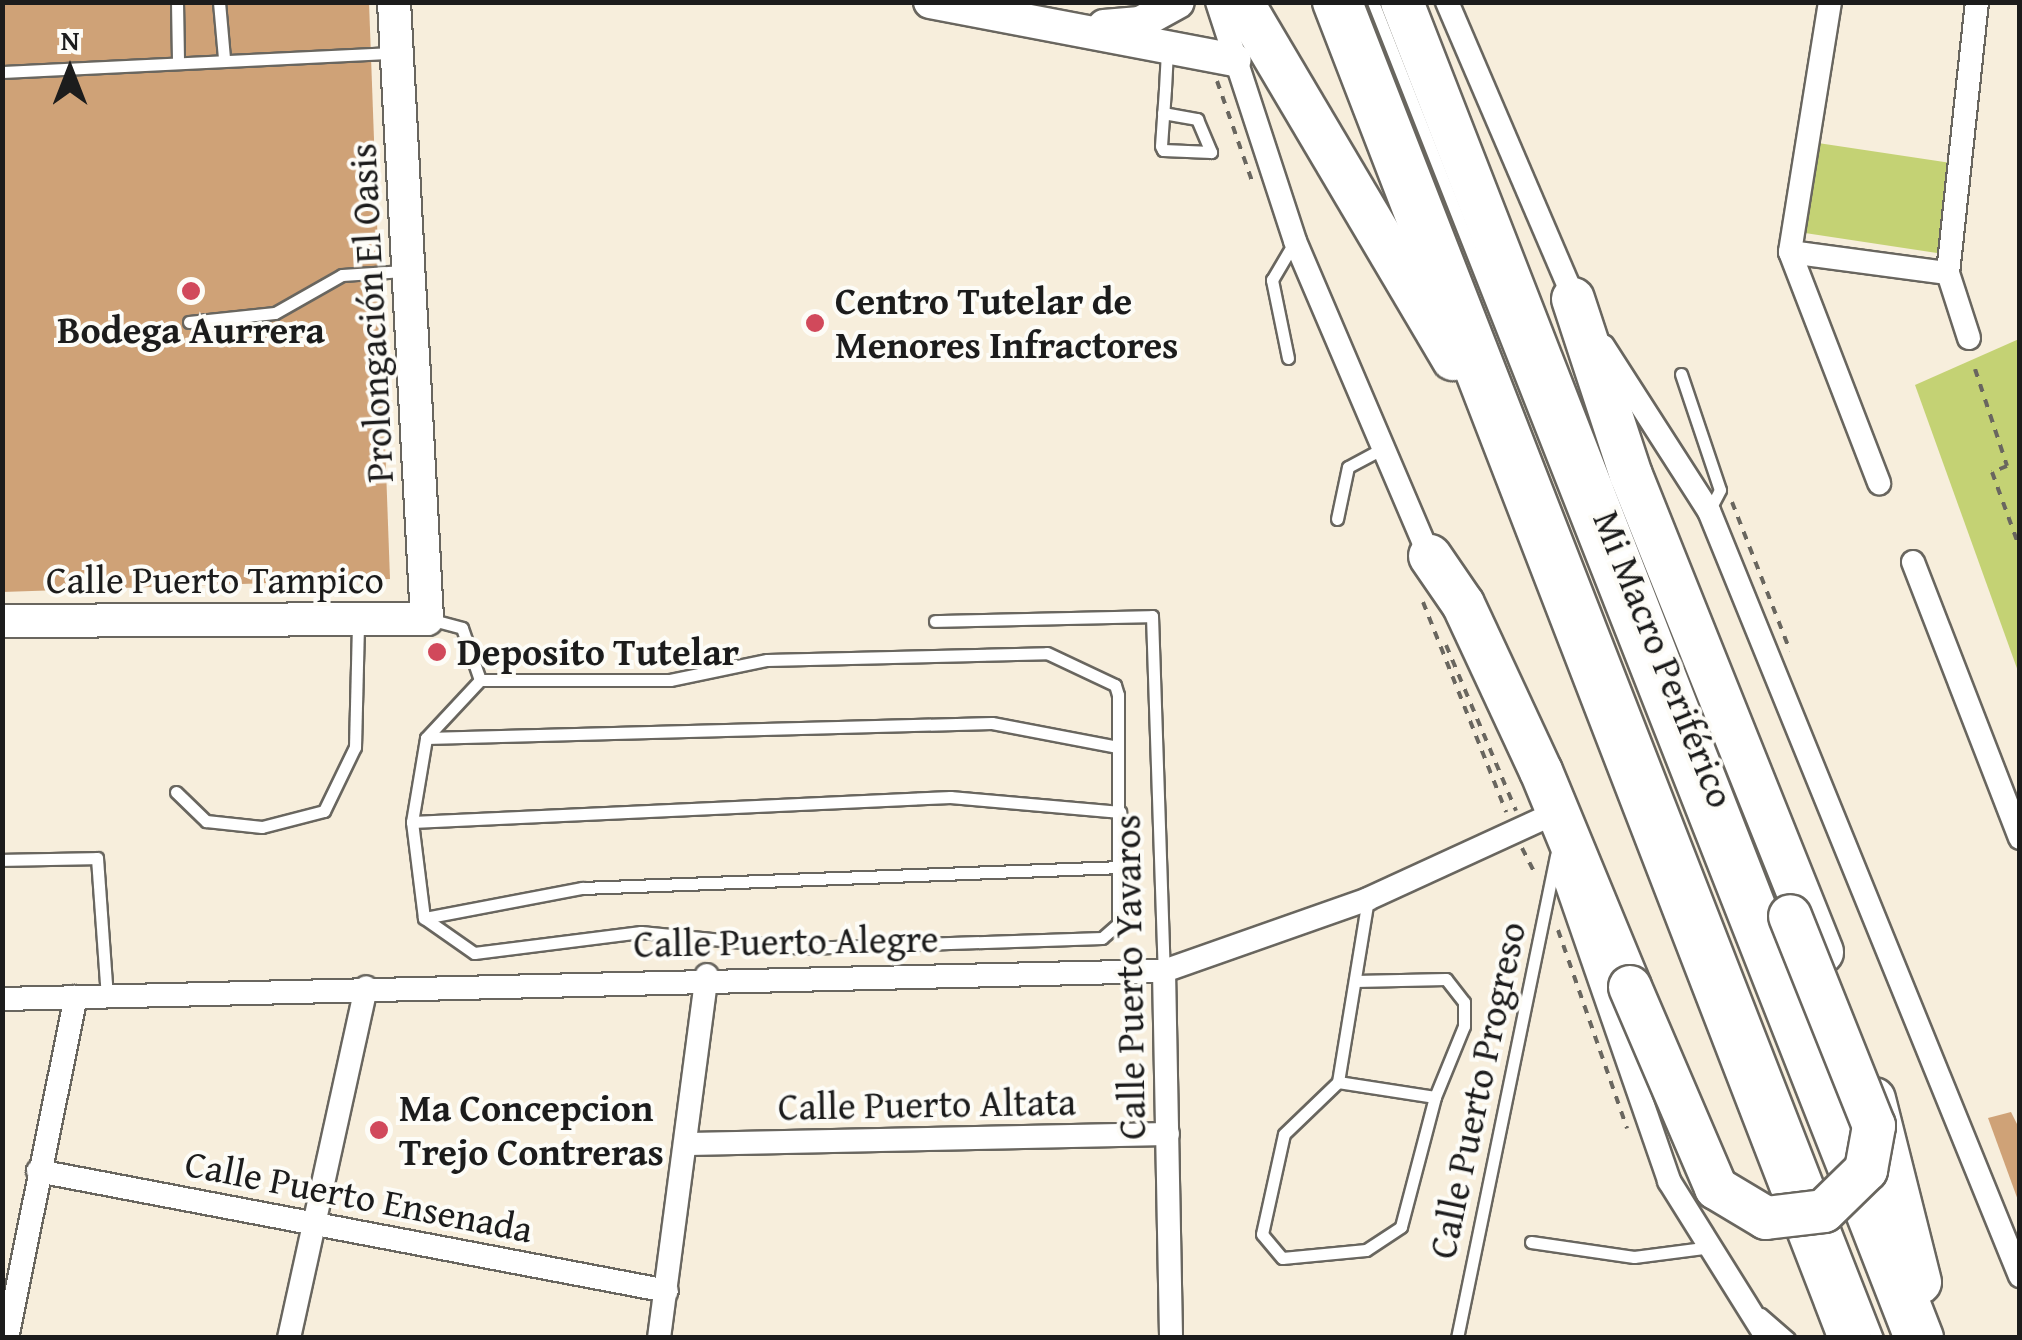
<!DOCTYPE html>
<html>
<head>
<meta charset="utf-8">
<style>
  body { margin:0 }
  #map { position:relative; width:2022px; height:1340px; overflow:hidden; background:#f7eedc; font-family:"Gentium Book Plus",serif }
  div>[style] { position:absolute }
  .green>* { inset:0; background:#c4d274 }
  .building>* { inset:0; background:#cfa277 }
  .path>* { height:4px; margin-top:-2px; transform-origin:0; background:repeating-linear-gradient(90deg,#69665f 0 8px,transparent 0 16px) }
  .roads { filter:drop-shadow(2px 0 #69665f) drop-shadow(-2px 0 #69665f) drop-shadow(0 2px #69665f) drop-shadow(0 -2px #69665f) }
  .lane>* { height:11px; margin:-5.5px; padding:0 5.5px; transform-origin:5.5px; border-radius:5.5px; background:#fff }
  .street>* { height:22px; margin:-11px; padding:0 11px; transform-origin:11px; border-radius:11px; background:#fff }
  .secondary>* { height:32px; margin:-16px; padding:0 16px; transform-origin:16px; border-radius:16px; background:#fff }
  .highway>* { height:42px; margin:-21px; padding:0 21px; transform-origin:21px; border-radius:21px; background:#fff }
  .bridges { filter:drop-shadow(2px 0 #69665f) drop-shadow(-2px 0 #69665f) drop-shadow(0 2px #69665f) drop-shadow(0 -2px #69665f) }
  .highway-bridge>* { height:42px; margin:-21px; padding:0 21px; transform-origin:21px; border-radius:21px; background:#fff }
  .dots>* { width:28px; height:28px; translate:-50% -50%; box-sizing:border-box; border:5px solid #fdfcf7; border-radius:50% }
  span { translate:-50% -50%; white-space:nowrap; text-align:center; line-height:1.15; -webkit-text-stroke:8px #fdfcf7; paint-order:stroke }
  .poi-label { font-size:38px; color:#1c1c1c; font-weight:700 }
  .left { translate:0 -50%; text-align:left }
  .street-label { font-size:38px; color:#1c1c1c }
  .frame { position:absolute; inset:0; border:5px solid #1c1c1c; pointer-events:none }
  .north { position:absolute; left:20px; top:20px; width:100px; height:100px; -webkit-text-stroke:8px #fdfcf7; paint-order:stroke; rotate:0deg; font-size:28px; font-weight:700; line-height:40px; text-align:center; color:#1c1c1c }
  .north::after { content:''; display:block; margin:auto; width:35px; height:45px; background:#1c1c1c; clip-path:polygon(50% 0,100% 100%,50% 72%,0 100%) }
</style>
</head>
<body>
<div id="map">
  <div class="green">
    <div style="clip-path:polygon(1818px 143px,1951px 163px,1937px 253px,1805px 233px)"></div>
    <div style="clip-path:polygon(2019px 339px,2019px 674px,1915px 385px)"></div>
  </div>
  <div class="building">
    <div style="clip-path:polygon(2px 2px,369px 2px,390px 579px,2px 592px)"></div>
    <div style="clip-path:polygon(2011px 1112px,2020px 1130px,2019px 1203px,1988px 1118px)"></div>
  </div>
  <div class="path">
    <div style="left:1217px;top:81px;width:106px;rotate:70.7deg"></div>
    <div style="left:1975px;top:369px;width:102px;rotate:71.7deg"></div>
    <div style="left:2007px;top:466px;width:16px;rotate:158deg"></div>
    <div style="left:1992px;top:472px;width:82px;rotate:70deg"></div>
    <div style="left:1732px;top:502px;width:160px;rotate:68.7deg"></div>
    <div style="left:1423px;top:602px;width:226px;rotate:68.4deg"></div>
    <div style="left:1446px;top:645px;width:180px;rotate:67.1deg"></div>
    <div style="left:1522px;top:848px;width:30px;rotate:63deg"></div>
    <div style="left:1558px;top:930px;width:210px;rotate:70.8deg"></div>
  </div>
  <div class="roads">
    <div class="lane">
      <div style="left:177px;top:2px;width:57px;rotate:89deg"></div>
      <div style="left:219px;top:2px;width:56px;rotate:84.9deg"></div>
      <div style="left:1357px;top:2px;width:1287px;rotate:68.72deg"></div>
      <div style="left:1373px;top:2px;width:1271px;rotate:68.5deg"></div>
      <div style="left:2px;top:72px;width:391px;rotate:-2.8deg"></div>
      <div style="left:1163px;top:113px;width:35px;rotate:10deg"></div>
      <div style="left:1197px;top:119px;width:36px;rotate:67deg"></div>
      <div style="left:1211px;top:152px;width:48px;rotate:-177.6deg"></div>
      <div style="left:1163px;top:150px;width:4px;rotate:-117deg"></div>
      <div style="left:1161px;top:146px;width:57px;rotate:-86deg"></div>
      <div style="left:1165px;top:89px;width:38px;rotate:-87deg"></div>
      <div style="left:189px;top:322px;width:86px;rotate:-6deg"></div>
      <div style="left:275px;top:313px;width:77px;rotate:-29.6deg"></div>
      <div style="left:342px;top:275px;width:62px;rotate:-3.7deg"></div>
      <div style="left:1288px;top:358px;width:80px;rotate:-101.6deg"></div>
      <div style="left:1272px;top:280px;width:45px;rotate:-59.5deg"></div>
      <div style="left:1681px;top:374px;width:122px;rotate:71.4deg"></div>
      <div style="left:1720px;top:490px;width:24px;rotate:118deg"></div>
      <div style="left:1337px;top:519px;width:53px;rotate:-78.1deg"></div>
      <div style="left:1348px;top:467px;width:40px;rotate:-28deg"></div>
      <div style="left:429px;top:619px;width:34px;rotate:15deg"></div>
      <div style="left:462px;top:628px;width:55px;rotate:70.9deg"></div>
      <div style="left:935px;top:621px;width:217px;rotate:-1.3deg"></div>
      <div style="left:1152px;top:616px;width:355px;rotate:88.1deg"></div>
      <div style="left:1047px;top:653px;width:75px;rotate:25.2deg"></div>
      <div style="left:1115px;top:685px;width:10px;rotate:73deg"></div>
      <div style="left:1118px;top:695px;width:229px;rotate:90deg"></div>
      <div style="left:1118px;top:924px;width:21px;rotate:139deg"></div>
      <div style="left:1102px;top:938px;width:299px;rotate:178.1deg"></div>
      <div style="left:803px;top:948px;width:163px;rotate:-174.4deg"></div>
      <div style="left:641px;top:932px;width:168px;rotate:172.8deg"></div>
      <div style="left:474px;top:953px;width:61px;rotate:-145deg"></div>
      <div style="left:424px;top:918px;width:97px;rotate:-97.1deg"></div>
      <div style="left:412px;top:822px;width:85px;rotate:-80.5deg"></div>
      <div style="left:426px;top:738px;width:79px;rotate:-47deg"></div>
      <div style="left:480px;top:680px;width:190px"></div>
      <div style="left:670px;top:680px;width:99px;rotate:-11.7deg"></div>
      <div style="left:767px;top:660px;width:280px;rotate:-1.4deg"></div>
      <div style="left:426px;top:738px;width:566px;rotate:-1.52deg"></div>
      <div style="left:992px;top:723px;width:128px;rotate:10.8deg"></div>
      <div style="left:176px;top:792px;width:42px;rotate:44deg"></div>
      <div style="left:206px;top:821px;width:56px;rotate:6.1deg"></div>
      <div style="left:262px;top:827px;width:64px;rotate:-14.5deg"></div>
      <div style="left:324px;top:811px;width:71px;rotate:-64.2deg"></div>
      <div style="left:355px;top:747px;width:123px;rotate:-88.6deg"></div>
      <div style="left:412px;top:822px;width:539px;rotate:-2.66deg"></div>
      <div style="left:950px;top:797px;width:171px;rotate:5deg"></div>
      <div style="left:2px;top:860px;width:95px;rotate:-1.2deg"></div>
      <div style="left:97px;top:858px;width:138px;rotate:85.9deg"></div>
      <div style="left:424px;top:918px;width:161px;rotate:-10.8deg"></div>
      <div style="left:582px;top:888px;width:539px;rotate:-2.23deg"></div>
      <div style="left:1355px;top:981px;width:91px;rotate:-1.3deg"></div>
      <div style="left:1446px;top:979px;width:29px;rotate:52deg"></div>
      <div style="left:1464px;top:1002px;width:24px;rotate:90deg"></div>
      <div style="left:1464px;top:1026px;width:77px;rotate:112.2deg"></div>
      <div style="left:1338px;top:1082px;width:98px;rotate:8.8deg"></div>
      <div style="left:1435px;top:1097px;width:134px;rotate:104.7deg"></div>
      <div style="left:1401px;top:1227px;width:42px;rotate:146.7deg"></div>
      <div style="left:1366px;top:1250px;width:84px;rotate:174.6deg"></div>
      <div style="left:1282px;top:1258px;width:31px;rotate:-130deg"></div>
      <div style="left:1262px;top:1234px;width:102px;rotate:-77.6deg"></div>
      <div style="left:1284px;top:1134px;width:75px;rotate:-43.9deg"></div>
      <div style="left:1338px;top:1082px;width:185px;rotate:-80.7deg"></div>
      <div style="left:1846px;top:1202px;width:146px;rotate:68.7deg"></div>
      <div style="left:1830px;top:1218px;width:129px;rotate:68.6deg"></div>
      <div style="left:1531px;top:1242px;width:104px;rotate:8.3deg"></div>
      <div style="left:1634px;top:1257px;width:70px;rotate:-7.4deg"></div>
      <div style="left:1761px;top:1314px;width:37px;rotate:41deg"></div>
      <div style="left:1457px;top:1338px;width:493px;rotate:-78.4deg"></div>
    </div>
    <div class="street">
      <div style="left:1217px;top:2px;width:251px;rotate:71.9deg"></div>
      <div style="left:1295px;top:241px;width:349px;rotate:66.9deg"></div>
      <div style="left:1447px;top:2px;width:332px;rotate:66.8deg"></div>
      <div style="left:1830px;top:2px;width:253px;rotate:99.1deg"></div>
      <div style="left:1790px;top:252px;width:248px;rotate:68.9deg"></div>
      <div style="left:1790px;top:252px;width:159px;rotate:7.6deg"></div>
      <div style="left:1969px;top:338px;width:68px;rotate:-107.9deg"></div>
      <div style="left:1948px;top:273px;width:273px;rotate:-83.9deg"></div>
      <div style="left:1603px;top:346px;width:196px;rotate:57.3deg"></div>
      <div style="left:1709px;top:511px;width:826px;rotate:67.88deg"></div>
      <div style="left:1913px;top:562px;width:296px;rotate:68.8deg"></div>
      <div style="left:1564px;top:877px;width:322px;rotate:70.9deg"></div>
      <div style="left:1669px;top:1181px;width:185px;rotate:58deg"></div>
      <div style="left:1164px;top:971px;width:367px;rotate:88.9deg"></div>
      <div style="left:2px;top:999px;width:1162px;rotate:-1.38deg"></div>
      <div style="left:1164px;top:971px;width:216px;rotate:-19.4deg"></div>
      <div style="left:1368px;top:899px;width:189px;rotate:-24.7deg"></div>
      <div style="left:688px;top:1144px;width:480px;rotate:-1.2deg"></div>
      <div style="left:38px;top:1171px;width:640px;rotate:10.8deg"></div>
      <div style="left:7px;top:1338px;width:348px;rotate:-78.6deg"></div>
      <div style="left:289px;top:1338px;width:359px;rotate:-77.6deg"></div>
      <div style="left:659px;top:1338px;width:366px;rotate:-82.5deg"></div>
    </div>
    <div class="secondary">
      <div style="left:930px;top:2px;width:310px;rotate:10.8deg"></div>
      <div style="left:1104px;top:26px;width:36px;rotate:-5deg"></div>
      <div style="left:1140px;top:23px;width:43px;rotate:-28.9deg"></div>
      <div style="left:2px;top:621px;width:425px;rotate:-0.3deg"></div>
      <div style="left:427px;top:619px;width:618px;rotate:-93.06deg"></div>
    </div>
    <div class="highway">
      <div style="left:1242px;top:2px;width:415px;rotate:59.4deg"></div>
      <div style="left:1334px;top:2px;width:1432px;rotate:68.88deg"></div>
      <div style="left:1402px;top:2px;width:1434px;rotate:68.73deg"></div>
      <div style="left:1573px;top:299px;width:185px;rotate:71.8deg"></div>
      <div style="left:1631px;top:475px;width:514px;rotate:68.18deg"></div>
      <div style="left:1430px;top:556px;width:58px;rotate:55.5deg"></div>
      <div style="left:1463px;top:604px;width:184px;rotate:65deg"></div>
      <div style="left:1541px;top:771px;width:234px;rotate:67.6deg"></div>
      <div style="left:1874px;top:1099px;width:189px;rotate:75.9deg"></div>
    </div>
  </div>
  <div class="bridges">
    <div class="highway-bridge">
      <div style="left:1630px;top:987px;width:219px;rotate:66.8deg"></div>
      <div style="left:1716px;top:1188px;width:58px;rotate:31deg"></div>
      <div style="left:1766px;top:1218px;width:58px;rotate:-6.9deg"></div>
      <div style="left:1824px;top:1211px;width:59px;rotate:-44.3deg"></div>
      <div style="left:1866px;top:1170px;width:45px;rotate:-79.7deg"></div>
      <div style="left:1874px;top:1126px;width:226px;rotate:-111.8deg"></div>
    </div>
  </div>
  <div class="dots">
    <div style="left:191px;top:291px;background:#d1495b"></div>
    <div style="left:815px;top:323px;background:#d1495b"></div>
    <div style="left:437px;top:652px;background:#d1495b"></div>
    <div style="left:379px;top:1130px;background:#d1495b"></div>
  </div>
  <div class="poi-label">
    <span class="left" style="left:835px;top:323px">Centro Tutelar de<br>Menores Infractores</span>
    <span style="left:191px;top:330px">Bodega Aurrera</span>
    <span class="left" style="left:457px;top:652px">Deposito Tutelar</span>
    <span class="left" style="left:399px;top:1130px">Ma Concepcion<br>Trejo Contreras</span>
  </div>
  <div class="street-label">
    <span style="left:371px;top:313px;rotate:-93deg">Prolongación El Oasis</span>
    <span style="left:215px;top:580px">Calle Puerto Tampico</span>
    <span style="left:1664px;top:659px;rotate:68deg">Mi Macro Periférico</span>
    <span style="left:786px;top:941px;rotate:-1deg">Calle Puerto Alegre</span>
    <span style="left:1129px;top:977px;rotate:-91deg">Calle Puerto Yavaros</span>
    <span style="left:1477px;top:1090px;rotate:-78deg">Calle Puerto Progreso</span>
    <span style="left:927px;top:1104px;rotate:-1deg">Calle Puerto Altata</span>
    <span style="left:359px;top:1196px;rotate:11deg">Calle Puerto Ensenada</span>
  </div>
  <div class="frame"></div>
  <div class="north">N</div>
</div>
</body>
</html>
